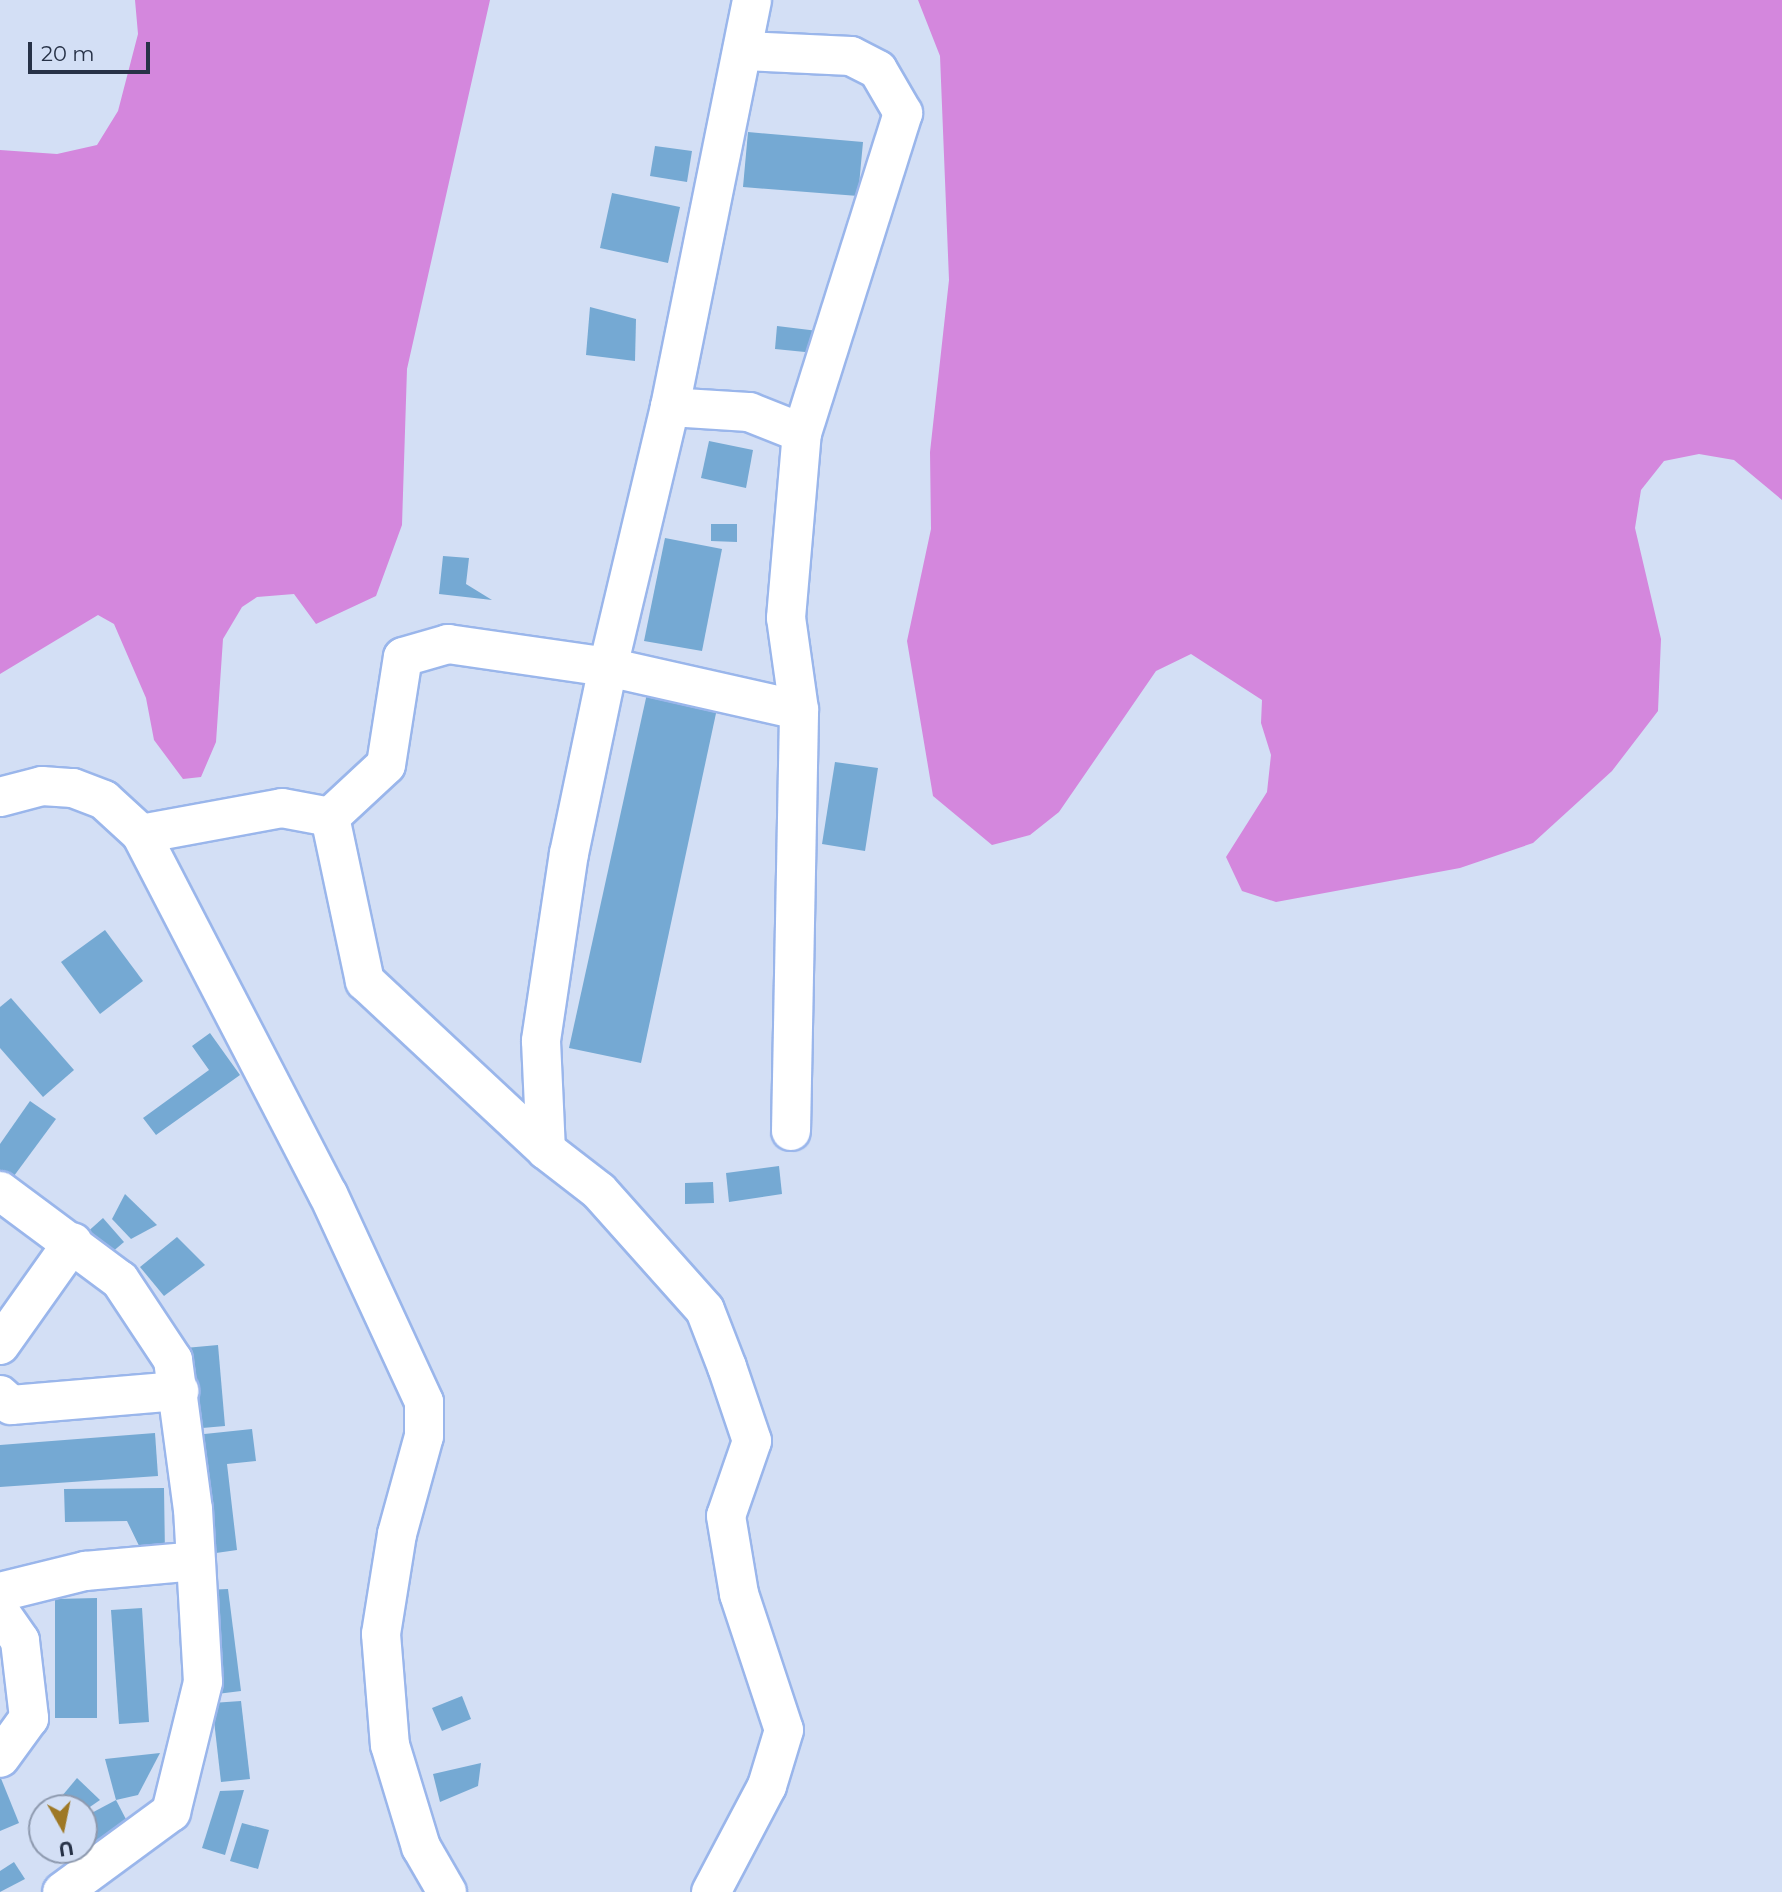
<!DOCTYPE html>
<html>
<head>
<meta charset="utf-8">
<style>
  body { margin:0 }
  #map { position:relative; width:1782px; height:1892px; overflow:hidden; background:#d3dff5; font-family:Montserrat,sans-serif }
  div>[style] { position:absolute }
  .forest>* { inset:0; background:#d487dd }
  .building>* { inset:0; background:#75a9d3 }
  .roads { filter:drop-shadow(2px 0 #9ab6eb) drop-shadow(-2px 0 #9ab6eb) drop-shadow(0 2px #9ab6eb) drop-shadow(0 -2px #9ab6eb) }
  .street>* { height:38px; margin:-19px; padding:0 19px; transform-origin:19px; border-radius:19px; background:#fff }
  span { translate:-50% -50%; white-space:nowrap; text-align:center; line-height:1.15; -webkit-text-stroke:7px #d3dff5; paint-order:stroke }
  .north { position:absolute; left:28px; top:1794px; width:70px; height:70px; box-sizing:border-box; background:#d3dff5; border:2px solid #8e9aaf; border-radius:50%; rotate:171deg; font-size:19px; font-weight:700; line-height:28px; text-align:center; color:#273247 }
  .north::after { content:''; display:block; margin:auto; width:24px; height:32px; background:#9e7825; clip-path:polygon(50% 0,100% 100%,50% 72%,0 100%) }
  .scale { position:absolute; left:28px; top:42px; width:122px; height:32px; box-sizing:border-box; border:4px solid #273247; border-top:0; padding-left:9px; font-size:21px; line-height:24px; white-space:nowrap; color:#273247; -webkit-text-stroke:5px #d3dff5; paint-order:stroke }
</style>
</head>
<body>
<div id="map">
  <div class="forest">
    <div style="clip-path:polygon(135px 0,490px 0,407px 369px,402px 525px,376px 596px,316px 624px,294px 594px,257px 597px,242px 607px,223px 639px,216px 742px,201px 777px,183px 779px,154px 740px,146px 698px,114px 624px,98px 615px,0 674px,0 150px,57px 154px,97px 145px,118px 111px,138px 34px)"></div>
    <div style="clip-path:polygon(918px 0,1782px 0,1782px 500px,1734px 460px,1699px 454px,1664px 461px,1641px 490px,1635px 528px,1661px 639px,1658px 711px,1612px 771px,1533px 843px,1460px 868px,1276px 902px,1242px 891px,1226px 857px,1267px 792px,1271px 755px,1261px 723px,1262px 700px,1191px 654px,1156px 671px,1059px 812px,1030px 835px,992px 845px,933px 796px,907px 641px,931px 529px,930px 452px,949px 280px,940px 56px)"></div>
  </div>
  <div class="building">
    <div style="clip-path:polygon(748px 132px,863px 142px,858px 196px,743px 187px)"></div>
    <div style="clip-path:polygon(655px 146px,692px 151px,687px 182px,650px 176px)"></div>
    <div style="clip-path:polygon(612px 193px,680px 207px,668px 263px,600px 248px)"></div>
    <div style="clip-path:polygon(590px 307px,636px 319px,635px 361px,586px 355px)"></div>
    <div style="clip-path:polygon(777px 326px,818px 331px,815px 353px,775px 349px)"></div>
    <div style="clip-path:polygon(709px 441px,753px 450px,746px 488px,701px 478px)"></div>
    <div style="clip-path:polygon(711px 524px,737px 524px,737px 542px,711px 541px)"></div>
    <div style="clip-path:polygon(665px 538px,722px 549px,702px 651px,644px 641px)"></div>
    <div style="clip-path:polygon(443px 556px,469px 558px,466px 584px,492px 600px,439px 594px)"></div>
    <div style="clip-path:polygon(648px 689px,718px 704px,641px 1063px,569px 1048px)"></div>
    <div style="clip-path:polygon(835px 762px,878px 768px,865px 851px,822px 844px)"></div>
    <div style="clip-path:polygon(105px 930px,143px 981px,100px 1014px,61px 962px)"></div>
    <div style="clip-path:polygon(11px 998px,74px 1070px,43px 1097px,0 1048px,0 1007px)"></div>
    <div style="clip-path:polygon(210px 1033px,240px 1075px,156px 1135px,143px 1118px,209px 1070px,192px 1046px)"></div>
    <div style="clip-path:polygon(30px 1101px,56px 1119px,11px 1180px,0 1172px,0 1144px)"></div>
    <div style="clip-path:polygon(779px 1166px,782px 1194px,729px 1202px,726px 1173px)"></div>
    <div style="clip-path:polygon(713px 1182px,714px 1203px,685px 1204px,685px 1183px)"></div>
    <div style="clip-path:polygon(125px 1194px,157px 1225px,131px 1239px,112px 1219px)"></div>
    <div style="clip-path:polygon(103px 1218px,124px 1242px,104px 1259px,84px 1235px)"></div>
    <div style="clip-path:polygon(177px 1237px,205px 1265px,164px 1296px,140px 1267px)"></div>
    <div style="clip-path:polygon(218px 1345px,225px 1426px,191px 1429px,185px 1348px)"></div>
    <div style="clip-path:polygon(252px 1429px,256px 1461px,227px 1464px,237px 1550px,209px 1554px,195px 1435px)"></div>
    <div style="clip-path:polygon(155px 1433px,158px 1476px,0 1487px,0 1445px)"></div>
    <div style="clip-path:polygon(164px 1488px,165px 1554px,143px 1554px,127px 1521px,65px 1522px,64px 1489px)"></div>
    <div style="clip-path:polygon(228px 1589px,241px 1691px,217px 1694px,205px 1590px)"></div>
    <div style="clip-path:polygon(97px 1598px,97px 1718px,55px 1718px,55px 1599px)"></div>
    <div style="clip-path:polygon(142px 1608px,149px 1722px,119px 1724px,111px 1610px)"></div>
    <div style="clip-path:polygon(462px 1696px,471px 1719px,442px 1731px,432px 1708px)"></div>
    <div style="clip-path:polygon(241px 1701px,250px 1779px,221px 1782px,212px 1703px)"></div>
    <div style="clip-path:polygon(160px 1753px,138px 1795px,116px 1800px,105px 1759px)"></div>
    <div style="clip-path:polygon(481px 1763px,478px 1786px,440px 1802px,433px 1774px)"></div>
    <div style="clip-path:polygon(0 1776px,19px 1823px,0 1831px)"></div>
    <div style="clip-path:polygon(77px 1778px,100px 1800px,84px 1811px,52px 1808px)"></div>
    <div style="clip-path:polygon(244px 1790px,225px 1855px,202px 1848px,220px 1791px)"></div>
    <div style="clip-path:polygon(116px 1800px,129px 1825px,84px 1849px,84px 1817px)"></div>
    <div style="clip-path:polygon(242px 1823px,269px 1830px,258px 1869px,230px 1861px)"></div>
    <div style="clip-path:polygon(14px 1862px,25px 1879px,0 1892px,0 1871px)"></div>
  </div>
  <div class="roads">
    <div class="street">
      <div style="left:745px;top:51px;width:106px;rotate:2.7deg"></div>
      <div style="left:851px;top:56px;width:30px;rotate:27deg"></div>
      <div style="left:878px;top:70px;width:50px;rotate:59.8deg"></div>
      <div style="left:903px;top:113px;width:336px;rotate:107.5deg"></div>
      <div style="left:670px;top:407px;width:415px;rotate:-78.6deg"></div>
      <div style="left:0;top:797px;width:43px;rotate:-14.7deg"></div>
      <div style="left:42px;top:786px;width:31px;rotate:4deg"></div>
      <div style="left:73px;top:788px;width:33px;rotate:21deg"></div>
      <div style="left:104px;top:800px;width:50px;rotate:42.6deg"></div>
      <div style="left:141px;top:834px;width:143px;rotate:-10.4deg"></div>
      <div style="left:282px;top:808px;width:49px;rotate:10.6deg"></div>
      <div style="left:330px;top:817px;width:76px;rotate:-42.9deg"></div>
      <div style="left:386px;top:765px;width:109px;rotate:-81.1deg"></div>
      <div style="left:403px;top:657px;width:47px;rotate:-16.1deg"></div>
      <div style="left:448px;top:644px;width:162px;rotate:8.2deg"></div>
      <div style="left:608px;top:667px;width:196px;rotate:12.7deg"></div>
      <div style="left:799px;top:710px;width:93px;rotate:-98deg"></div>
      <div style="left:786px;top:618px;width:186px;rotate:-85.1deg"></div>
      <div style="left:802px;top:433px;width:57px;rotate:-158.4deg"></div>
      <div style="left:749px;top:412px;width:79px;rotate:-176.4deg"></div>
      <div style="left:670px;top:407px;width:267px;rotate:103.4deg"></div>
      <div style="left:608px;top:667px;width:190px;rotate:101.8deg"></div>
      <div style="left:569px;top:853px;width:190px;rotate:98.5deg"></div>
      <div style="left:541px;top:1041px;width:109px;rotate:87.4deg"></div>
      <div style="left:330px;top:817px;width:168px;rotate:78deg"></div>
      <div style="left:365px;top:981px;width:248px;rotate:43deg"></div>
      <div style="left:546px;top:1150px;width:67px;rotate:37.7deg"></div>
      <div style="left:599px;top:1191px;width:159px;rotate:48.3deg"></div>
      <div style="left:705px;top:1310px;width:61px;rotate:68.9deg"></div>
      <div style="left:727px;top:1367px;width:78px;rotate:71.3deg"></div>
      <div style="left:752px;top:1441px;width:79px;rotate:109.1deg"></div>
      <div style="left:726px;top:1516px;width:79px;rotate:80.5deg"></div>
      <div style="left:739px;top:1594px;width:143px;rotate:71.7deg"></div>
      <div style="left:784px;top:1730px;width:59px;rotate:106.9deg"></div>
      <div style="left:767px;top:1786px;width:120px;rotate:117.8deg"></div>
      <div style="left:141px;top:834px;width:406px;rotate:62.6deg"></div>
      <div style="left:328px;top:1194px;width:229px;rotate:65.2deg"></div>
      <div style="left:424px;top:1402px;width:34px;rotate:90deg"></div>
      <div style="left:424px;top:1436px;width:102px;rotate:105.4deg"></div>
      <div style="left:397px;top:1534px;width:101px;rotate:99.1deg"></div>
      <div style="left:381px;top:1634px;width:111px;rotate:85.4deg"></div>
      <div style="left:390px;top:1745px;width:107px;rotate:73.1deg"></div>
      <div style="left:421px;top:1847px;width:52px;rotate:60deg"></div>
      <div style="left:791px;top:1131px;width:421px;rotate:-88.9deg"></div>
      <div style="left:0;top:1191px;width:149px;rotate:36.6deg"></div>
      <div style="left:120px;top:1280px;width:96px;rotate:56.5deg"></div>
      <div style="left:173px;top:1360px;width:150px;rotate:82.4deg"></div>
      <div style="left:193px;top:1509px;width:173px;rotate:86.7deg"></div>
      <div style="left:203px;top:1682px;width:134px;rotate:103.8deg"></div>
      <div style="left:171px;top:1812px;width:135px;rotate:143.7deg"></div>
      <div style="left:0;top:1345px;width:126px;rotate:-54.7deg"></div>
      <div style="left:0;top:1395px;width:15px;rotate:42deg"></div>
      <div style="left:11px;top:1405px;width:169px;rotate:-4.8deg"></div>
      <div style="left:0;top:1592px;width:88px;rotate:-13.9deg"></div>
      <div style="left:85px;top:1571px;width:111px;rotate:-5.1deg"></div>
      <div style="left:0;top:1612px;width:35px;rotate:55deg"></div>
      <div style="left:20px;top:1641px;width:78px;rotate:83.3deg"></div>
      <div style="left:29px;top:1718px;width:49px;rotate:125.9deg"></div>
    </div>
  </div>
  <div class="north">U</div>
  <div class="scale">20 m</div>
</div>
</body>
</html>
